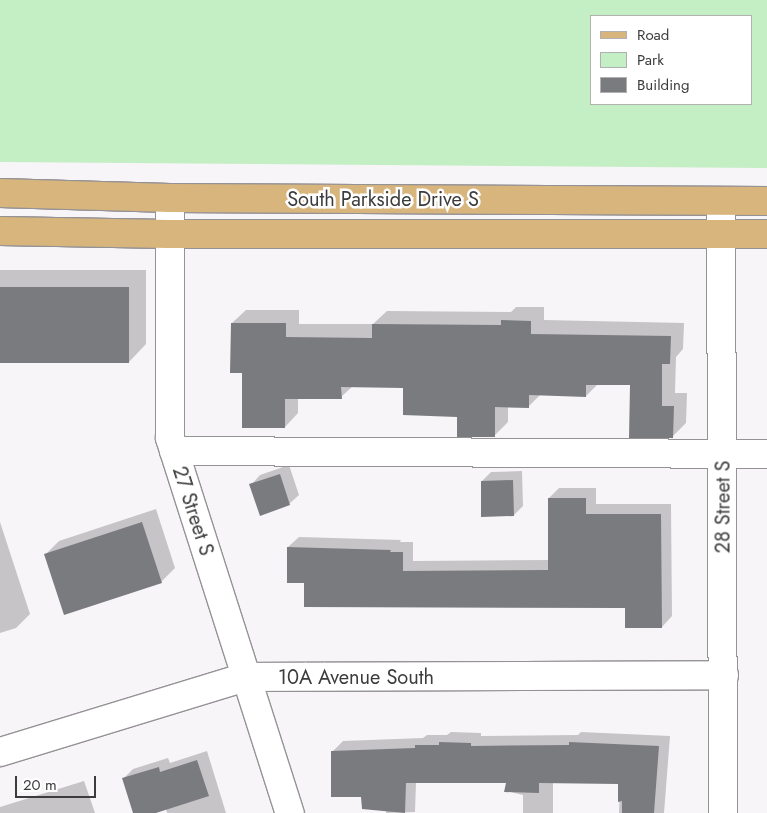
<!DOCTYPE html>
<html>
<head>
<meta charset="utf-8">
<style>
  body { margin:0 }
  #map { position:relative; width:767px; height:813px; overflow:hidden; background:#f8f5f9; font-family:Jost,sans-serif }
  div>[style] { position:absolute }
  .green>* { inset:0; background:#c4eec4 }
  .shadow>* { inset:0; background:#0003 }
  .building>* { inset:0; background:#7a7b7e }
  .roads { filter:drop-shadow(1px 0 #959296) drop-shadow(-1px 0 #959296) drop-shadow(0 1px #959296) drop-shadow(0 -1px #959296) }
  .minor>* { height:28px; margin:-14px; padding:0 14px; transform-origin:14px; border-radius:14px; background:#fff }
  .major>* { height:28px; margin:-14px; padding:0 14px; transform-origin:14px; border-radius:14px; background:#d7b57d }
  span { translate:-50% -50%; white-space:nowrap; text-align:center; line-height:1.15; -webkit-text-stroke:5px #fff; paint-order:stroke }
  .street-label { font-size:20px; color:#3d3c3d }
  .legend { position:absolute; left:590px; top:15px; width:162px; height:90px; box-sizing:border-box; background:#fff; border:1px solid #b1b1b1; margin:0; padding:6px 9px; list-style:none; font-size:15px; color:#3d3c3d }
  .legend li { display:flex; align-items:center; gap:10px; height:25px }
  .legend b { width:25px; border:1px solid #b1b1b1 }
  .scale { position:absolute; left:15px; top:776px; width:81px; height:22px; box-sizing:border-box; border:2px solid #3d3c3d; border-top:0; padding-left:6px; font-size:15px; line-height:18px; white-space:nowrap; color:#3d3c3d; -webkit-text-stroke:4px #fff; paint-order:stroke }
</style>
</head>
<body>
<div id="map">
  <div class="green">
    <div style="clip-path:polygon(evenodd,0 0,767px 0,767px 168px,0 162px,0 0,591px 16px,751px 16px,751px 104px,591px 104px,591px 16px)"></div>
  </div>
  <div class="shadow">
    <div style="clip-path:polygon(0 270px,146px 270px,146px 344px,129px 362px,0 361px)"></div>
    <div style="clip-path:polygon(516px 307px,544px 307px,544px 320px,684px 323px,683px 349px,676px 357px,675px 393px,687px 393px,686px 423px,672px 437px,631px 384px,598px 384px,586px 396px,541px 394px,529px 406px,508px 406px,508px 422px,494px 436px,404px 387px,353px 386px,341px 397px,298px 397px,298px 413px,285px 427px,243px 372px,232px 323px,246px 310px,299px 310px,299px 324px,373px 324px,387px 311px,511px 312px)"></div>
    <div style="clip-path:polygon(289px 465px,299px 495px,289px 504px,251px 485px,260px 475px)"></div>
    <div style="clip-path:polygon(522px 471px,523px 506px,514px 515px,482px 481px,491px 472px)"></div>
    <div style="clip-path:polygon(559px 488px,596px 488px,596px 504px,671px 504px,672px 616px,662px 627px,626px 607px,305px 582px,288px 547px,299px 537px,401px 540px,400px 542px,413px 542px,413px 561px,549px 560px,549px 498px)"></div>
    <div style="clip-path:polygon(156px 509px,175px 568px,161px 582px,45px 555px,59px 541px)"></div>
    <div style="clip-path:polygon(0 522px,30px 614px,16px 628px,0 633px)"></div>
    <div style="clip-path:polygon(451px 732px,481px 733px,481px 736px,578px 735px,581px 732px,670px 736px,664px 813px,619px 813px,620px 783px,553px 782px,553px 813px,523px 813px,523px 795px,506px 791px,508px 782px,416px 782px,415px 812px,386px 813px,386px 807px,362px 796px,333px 751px,343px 741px,423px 738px,427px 735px,447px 735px)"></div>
    <div style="clip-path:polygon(207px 751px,226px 813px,167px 813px,166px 809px,135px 813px,124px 778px,133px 769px,168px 758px,170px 763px)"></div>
    <div style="clip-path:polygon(84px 781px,95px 813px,0 813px,0 807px)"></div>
  </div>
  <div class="building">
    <div style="clip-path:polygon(0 287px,129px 287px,129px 363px,0 363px)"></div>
    <div style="clip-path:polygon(501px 320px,531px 321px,531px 334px,671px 336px,670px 364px,662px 364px,662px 406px,674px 406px,673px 438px,629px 438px,630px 385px,586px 385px,586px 397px,529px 395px,529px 408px,495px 407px,495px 437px,457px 437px,457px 417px,403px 415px,403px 388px,341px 387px,342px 399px,285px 399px,285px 428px,242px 428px,242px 373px,230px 373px,231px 323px,286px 323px,286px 337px,372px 338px,372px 324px,501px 325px)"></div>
    <div style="clip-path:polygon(280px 474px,290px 505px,260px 516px,249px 484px)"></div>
    <div style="clip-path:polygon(513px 480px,514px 516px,481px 517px,481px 481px)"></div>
    <div style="clip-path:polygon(548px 498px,586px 498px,586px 514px,661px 514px,662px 628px,625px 628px,625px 608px,304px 607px,304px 583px,287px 583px,287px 547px,391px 550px,390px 552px,403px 552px,403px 571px,548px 570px)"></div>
    <div style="clip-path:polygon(142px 522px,162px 583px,64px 615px,44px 554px)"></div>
    <div style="clip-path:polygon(439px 742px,471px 743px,471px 746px,569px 745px,569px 742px,659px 746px,654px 813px,622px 813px,622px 801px,618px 802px,618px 784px,539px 783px,539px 793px,504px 792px,506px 783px,406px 783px,405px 813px,362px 809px,361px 797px,331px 797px,331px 751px,415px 748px,415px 745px,439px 745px)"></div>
    <div style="clip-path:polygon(197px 760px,209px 796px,156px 813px,133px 813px,122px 778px,159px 767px,160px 772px)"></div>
  </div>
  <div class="roads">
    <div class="minor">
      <div style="left:170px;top:198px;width:240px;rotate:90deg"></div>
      <div style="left:170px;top:438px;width:394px;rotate:72.3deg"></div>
      <div style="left:721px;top:201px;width:612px;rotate:89.81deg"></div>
      <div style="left:174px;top:451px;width:593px;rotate:0.29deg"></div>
      <div style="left:0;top:752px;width:257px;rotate:-17deg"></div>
      <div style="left:246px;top:677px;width:478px;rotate:-0.2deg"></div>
    </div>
    <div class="major">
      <div style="left:0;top:193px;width:170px;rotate:1.7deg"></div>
      <div style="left:170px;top:198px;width:597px;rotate:0.29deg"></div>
      <div style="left:0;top:231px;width:169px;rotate:1deg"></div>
      <div style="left:169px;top:234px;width:598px"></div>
    </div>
  </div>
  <div class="street-label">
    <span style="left:383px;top:199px">South Parkside Drive S</span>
    <span style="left:723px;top:507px;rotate:-90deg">28 Street S</span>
    <span style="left:193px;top:511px;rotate:72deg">27 Street S</span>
    <span style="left:356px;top:677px">10A Avenue South</span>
  </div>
  <ul class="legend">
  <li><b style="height:6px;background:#d7b57d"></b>Road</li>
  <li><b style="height:14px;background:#c4eec4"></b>Park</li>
  <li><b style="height:14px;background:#7a7b7e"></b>Building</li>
  </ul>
  <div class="scale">20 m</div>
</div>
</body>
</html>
